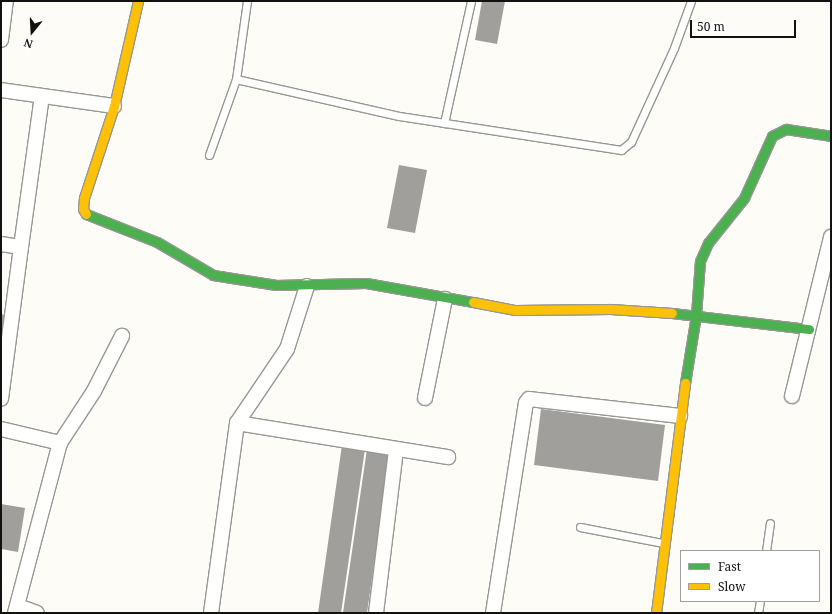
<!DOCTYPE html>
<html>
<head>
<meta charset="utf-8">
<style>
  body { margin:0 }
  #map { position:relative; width:832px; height:614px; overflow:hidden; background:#fdfcf7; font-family:"Noto Serif",serif }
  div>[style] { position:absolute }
  .building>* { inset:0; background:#a19f9c }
  .roads { filter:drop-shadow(1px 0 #979795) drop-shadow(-1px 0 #979795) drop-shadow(0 1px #979795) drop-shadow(0 -1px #979795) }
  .lane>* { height:7px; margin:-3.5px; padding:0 3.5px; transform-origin:3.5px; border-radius:3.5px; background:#fffffe }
  .street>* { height:14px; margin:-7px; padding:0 7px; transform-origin:7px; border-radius:7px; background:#fffffe }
  .fast>* { height:9px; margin:-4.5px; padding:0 4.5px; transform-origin:4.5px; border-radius:4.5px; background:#4caf50 }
  .slow>* { height:9px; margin:-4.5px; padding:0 4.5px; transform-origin:4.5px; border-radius:4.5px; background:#ffc107 }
  span { translate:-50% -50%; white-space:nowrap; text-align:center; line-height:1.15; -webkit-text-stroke:4px #fff; paint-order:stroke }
  .frame { position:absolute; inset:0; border:2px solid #111; pointer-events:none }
  .legend { position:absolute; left:680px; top:550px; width:140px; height:52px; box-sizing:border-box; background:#fff; border:1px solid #a0a0a0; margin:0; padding:5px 7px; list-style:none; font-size:12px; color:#111 }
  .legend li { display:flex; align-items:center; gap:8px; height:20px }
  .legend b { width:20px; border:1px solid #a0a0a0 }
  .north { position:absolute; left:12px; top:12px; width:40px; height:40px; -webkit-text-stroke:3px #fff; paint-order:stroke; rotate:198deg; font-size:11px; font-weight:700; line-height:16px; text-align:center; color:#111 }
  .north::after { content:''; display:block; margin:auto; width:14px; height:18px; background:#111; clip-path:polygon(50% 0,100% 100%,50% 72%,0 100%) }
  .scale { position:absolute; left:690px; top:20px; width:106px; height:18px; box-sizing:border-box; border:2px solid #111; border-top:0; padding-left:5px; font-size:12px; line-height:14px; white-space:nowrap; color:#111; -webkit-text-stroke:3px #fff; paint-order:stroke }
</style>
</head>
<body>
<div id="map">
  <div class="building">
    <div style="clip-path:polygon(482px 1px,505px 1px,497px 44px,475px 40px)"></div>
    <div style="clip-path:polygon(399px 165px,427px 170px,415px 233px,387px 228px)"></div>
    <div style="clip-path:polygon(1px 314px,5px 315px,2px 335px,1px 335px)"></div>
    <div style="clip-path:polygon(541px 409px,665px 425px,658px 481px,534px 465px)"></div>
    <div style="clip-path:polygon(342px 445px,365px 449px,341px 613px,318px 613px)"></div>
    <div style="clip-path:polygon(367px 449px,390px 452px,367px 613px,343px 613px)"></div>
    <div style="clip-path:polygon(1px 504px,25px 508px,18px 552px,1px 549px)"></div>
  </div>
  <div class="roads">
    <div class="lane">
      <div style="left:247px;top:1px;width:79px;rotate:98deg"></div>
      <div style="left:236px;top:79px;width:167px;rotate:12.8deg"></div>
      <div style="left:399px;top:116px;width:225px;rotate:8.7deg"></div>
      <div style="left:621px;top:150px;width:13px;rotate:-39deg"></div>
      <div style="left:631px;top:142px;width:103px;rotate:-65.4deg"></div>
      <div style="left:674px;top:48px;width:50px;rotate:-70.1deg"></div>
      <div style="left:444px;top:123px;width:125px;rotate:-77.5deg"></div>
      <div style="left:209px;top:155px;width:81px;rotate:-70.4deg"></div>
      <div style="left:580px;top:527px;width:85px;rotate:10.9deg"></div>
      <div style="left:766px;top:551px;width:28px;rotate:-82deg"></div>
      <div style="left:758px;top:613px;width:12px;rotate:-81deg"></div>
    </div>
    <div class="street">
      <div style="left:1px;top:40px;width:39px;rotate:-83deg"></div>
      <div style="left:1px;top:90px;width:114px;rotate:8.1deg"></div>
      <div style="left:1px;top:244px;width:20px;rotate:9deg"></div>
      <div style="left:21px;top:247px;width:153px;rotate:97.5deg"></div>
      <div style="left:21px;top:247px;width:152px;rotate:-82.1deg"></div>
      <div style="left:792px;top:396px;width:164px;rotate:-76.2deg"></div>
      <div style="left:425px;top:398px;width:101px;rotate:-78.6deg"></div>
      <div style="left:237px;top:423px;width:214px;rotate:9.2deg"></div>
      <div style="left:1px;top:429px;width:61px;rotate:13.3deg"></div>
      <div style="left:18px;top:606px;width:20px;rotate:20deg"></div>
      <div style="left:15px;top:613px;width:176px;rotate:-75.2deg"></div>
      <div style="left:60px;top:443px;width:62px;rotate:-56.8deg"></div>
      <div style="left:94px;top:391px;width:62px;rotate:-63deg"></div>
      <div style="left:211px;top:613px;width:192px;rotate:-82.2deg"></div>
      <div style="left:237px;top:423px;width:89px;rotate:-56deg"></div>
      <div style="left:287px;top:349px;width:66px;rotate:-72.4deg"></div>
      <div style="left:376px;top:613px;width:163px;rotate:-83deg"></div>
      <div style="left:493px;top:613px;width:213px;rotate:-81.1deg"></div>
      <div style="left:526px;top:403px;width:5px;rotate:-53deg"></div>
      <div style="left:529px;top:399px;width:152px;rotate:6.4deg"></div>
    </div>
    <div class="fast">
      <div style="left:86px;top:214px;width:76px;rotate:21.5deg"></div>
      <div style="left:157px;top:242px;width:65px;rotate:30.5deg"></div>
      <div style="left:213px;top:275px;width:64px;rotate:9deg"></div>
      <div style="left:276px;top:285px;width:90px;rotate:-1.3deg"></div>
      <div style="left:366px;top:283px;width:109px;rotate:10.1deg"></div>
      <div style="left:672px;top:313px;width:138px;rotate:6.7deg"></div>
      <div style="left:685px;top:383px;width:69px;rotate:-80.8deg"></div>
      <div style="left:696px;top:315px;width:54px;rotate:-85.8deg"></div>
      <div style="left:700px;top:261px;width:20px;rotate:-66deg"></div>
      <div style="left:708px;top:243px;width:58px;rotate:-51.3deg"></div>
      <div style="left:744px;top:198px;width:68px;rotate:-65.7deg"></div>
      <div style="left:772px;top:136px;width:16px;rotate:-27deg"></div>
      <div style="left:786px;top:129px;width:46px;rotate:8.8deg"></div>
    </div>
    <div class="slow">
      <div style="left:86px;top:214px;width:6px;rotate:-121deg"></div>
      <div style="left:83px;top:209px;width:11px;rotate:-85deg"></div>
      <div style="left:84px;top:198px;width:97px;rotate:-71.9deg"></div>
      <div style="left:114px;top:106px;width:108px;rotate:-77.1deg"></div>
      <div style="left:473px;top:302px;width:43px;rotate:10.8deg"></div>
      <div style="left:515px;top:310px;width:96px;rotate:-0.6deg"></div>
      <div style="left:611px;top:309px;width:61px;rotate:3.8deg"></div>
      <div style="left:656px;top:613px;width:232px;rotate:-82.8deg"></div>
    </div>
  </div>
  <div class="frame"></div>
  <ul class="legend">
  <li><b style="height:5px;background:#4caf50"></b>Fast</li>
  <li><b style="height:5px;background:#ffc107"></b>Slow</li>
  </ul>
  <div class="north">N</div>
  <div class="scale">50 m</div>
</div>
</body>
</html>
